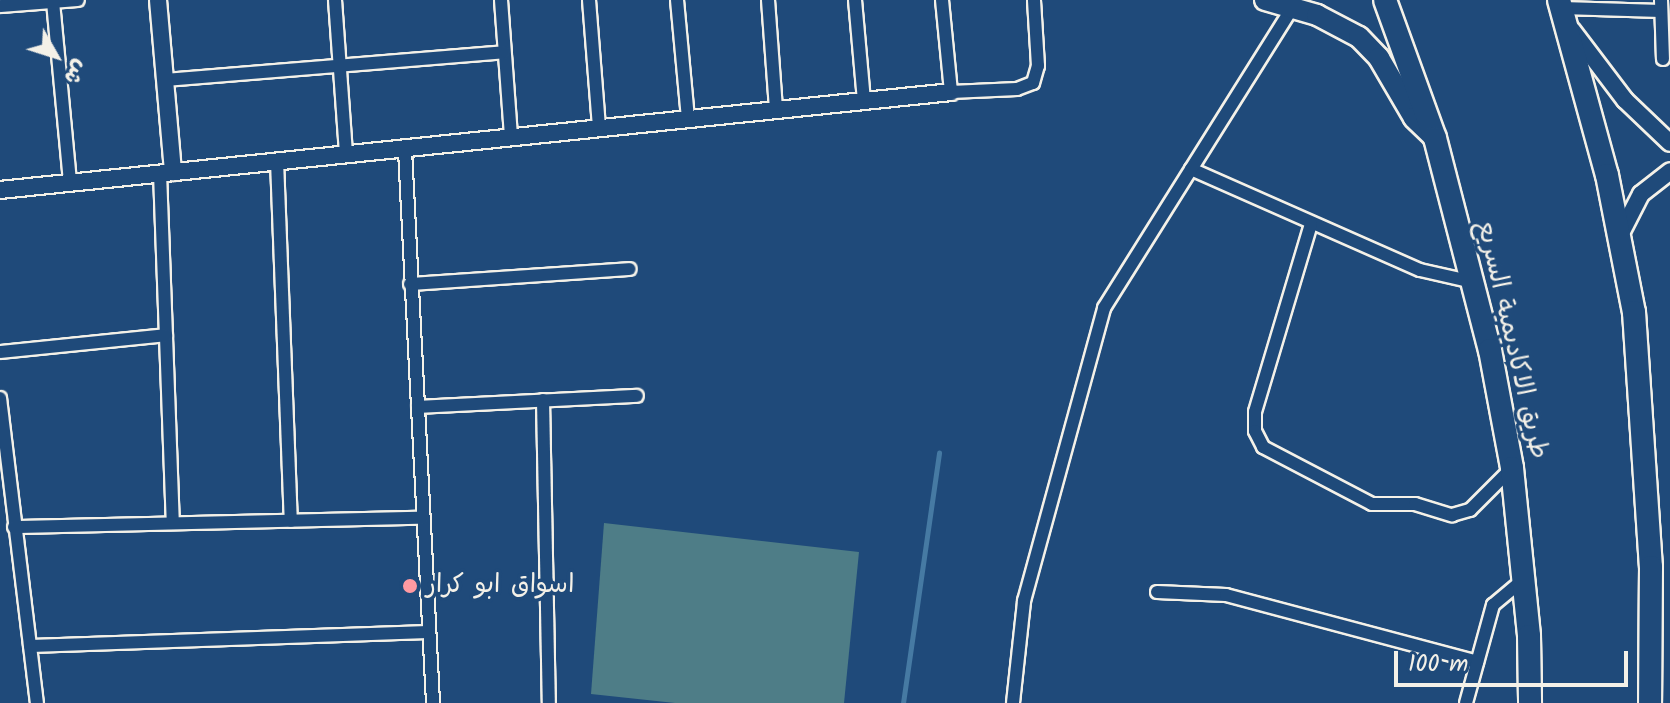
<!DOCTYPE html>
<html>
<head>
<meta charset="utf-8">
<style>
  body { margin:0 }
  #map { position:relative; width:1670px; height:703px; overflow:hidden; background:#1f4a7a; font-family:Kalam,"Playpen Sans Arabic",sans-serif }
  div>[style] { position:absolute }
  .green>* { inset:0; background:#4e7d87 }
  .stream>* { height:5px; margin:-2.5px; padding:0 2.5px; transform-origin:2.5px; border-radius:2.5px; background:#467aa3 }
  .roads { filter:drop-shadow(2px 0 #f4f1e8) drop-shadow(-2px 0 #f4f1e8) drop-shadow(0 2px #f4f1e8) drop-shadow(0 -2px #f4f1e8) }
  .minor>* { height:12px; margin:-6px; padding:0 6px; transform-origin:6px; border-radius:6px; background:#1f4a7a }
  .tertiary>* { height:16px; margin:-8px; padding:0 8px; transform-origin:8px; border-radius:8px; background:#1f4a7a }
  .primary>* { height:20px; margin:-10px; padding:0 10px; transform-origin:10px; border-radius:10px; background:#1f4a7a }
  .trunk>* { height:22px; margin:-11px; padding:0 11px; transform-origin:11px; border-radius:11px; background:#1f4a7a }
  .dots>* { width:22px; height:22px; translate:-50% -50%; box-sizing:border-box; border:4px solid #1f4a7a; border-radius:50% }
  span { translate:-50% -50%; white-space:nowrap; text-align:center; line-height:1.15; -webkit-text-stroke:7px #1f4a7a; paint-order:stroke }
  .street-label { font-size:26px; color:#f4f1e8 }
  .poi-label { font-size:26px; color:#f4f1e8 }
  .left { translate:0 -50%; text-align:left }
  .north { position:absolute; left:16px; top:16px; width:80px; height:80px; -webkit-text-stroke:6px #1f4a7a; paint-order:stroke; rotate:129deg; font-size:22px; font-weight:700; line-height:32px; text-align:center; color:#f4f1e8 }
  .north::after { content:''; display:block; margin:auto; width:28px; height:36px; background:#f4f1e8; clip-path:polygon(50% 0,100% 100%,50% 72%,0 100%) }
  .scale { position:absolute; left:1394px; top:651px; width:234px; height:36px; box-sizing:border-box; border:4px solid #f4f1e8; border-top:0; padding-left:10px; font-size:24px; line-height:28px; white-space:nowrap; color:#f4f1e8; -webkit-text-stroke:6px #1f4a7a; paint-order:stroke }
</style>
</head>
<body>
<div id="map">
  <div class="green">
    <div style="clip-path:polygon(604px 523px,859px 552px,844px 703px,675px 703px,591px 694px)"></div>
  </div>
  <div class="stream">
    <div style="left:903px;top:703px;width:253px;rotate:-81.8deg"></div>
  </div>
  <div class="roads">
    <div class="minor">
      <div style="left:335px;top:0;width:154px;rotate:85.9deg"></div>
      <div style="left:501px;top:0;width:137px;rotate:85.8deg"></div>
      <div style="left:589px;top:0;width:128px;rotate:85.5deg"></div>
      <div style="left:677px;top:0;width:120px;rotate:84.7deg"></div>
      <div style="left:768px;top:0;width:110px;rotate:85.8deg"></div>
      <div style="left:855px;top:0;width:101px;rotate:84.9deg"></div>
      <div style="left:942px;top:0;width:92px;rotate:84.4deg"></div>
      <div style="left:951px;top:92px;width:66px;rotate:-2.6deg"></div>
      <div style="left:1017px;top:89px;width:17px;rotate:-21deg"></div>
      <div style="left:1033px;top:83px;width:18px;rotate:-74deg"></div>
      <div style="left:1038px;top:66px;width:66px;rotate:-93.5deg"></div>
      <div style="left:1661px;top:0;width:59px;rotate:88.1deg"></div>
      <div style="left:53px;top:2px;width:181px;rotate:84.6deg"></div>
      <div style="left:0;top:6px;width:78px;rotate:-4.4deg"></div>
      <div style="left:1562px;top:8px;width:99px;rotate:1.7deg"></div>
      <div style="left:165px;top:80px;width:340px;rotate:-4.7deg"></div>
      <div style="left:405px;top:150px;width:554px;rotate:87.1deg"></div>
      <div style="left:277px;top:161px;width:360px;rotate:87.8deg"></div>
      <div style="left:1191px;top:169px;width:250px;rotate:23.8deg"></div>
      <div style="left:1420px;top:270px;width:54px;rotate:12.8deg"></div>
      <div style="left:160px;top:173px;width:350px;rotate:87.9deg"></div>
      <div style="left:1311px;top:224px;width:196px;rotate:106.6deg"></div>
      <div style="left:1255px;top:412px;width:19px;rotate:90deg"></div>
      <div style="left:1255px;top:431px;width:18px;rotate:63deg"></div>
      <div style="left:1263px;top:447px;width:123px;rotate:27.6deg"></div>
      <div style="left:1372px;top:504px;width:43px"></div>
      <div style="left:1415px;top:504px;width:39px;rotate:17deg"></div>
      <div style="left:1452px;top:515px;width:19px;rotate:-16deg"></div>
      <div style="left:1470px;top:510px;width:59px;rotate:-45deg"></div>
      <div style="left:410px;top:284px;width:220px;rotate:-3.9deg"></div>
      <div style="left:0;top:352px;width:167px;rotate:-5.8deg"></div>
      <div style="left:0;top:398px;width:307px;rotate:83.1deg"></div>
      <div style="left:543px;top:400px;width:303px;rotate:88.9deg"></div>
      <div style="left:418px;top:407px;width:219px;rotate:-2.9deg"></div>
      <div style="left:14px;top:527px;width:409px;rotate:-1.3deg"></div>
      <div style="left:1157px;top:592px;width:69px;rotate:2.5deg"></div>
      <div style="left:1226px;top:595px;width:260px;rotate:14.9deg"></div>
      <div style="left:30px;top:646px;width:399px;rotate:-2deg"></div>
      <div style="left:1013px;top:703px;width:103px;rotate:-83.8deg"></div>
      <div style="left:1024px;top:601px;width:304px;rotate:-74.7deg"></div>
      <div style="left:1104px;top:308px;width:355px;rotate:-57.9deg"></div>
      <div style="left:1466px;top:703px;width:102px;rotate:-74.6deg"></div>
      <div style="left:1493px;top:605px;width:40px;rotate:-40deg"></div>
    </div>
    <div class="tertiary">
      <div style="left:158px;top:0;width:173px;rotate:85deg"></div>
      <div style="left:1572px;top:30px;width:88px;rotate:52.9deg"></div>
      <div style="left:1625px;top:100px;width:62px;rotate:43.7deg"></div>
      <div style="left:0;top:190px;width:956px;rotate:-5.88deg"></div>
      <div style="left:1620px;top:235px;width:46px;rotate:-62.9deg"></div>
      <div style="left:1641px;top:194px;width:37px;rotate:-38deg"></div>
    </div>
    <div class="primary">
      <div style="left:1265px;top:0;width:54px;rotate:16.1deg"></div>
      <div style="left:1317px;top:15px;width:47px;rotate:27.6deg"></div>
      <div style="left:1359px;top:37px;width:29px;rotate:46deg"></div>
      <div style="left:1379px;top:58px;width:69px;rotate:59.7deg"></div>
      <div style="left:1414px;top:118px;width:29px;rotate:44deg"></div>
    </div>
    <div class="trunk">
      <div style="left:1385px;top:0;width:147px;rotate:70.1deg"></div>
      <div style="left:1435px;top:138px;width:219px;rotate:75.5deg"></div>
      <div style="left:1490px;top:350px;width:120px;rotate:79.4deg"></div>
      <div style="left:1512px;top:468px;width:169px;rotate:84.2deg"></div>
      <div style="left:1529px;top:636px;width:67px;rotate:89.1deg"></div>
      <div style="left:1559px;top:0;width:181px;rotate:74.7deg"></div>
      <div style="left:1607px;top:175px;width:140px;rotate:78.9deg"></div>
      <div style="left:1634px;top:312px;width:256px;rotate:86.2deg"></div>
      <div style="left:1651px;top:567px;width:136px;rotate:90.4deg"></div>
    </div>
  </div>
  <div class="dots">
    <div style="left:410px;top:586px;background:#ff9aa2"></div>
  </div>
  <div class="street-label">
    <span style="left:1511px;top:340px;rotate:77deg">طريق الاكاديمية السريع</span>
  </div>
  <div class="poi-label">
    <span class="left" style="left:426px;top:586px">اسواق ابو كرار</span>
  </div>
  <div class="north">ش</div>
  <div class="scale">100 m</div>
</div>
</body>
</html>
